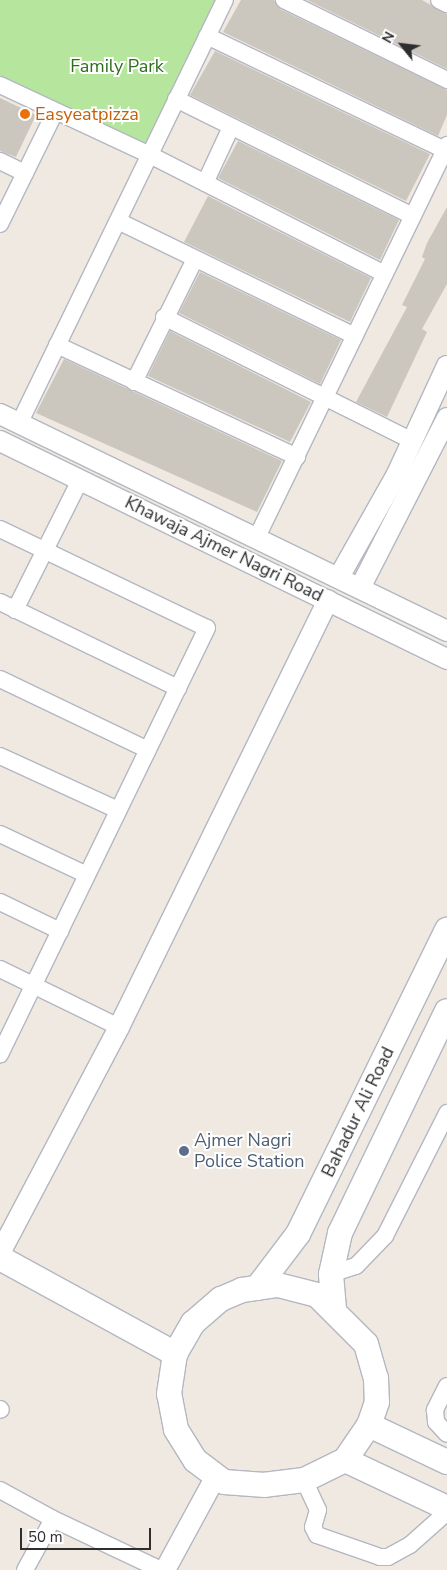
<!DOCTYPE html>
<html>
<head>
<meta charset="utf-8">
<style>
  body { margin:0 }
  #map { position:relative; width:447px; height:1570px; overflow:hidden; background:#efe9e1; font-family:"Nunito Sans",sans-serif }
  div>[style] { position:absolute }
  .green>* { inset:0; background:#b6e59e }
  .building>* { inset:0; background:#cbc7bf }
  .roads { filter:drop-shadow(1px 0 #b4b7c1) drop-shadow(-1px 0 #b4b7c1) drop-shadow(0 1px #b4b7c1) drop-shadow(0 -1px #b4b7c1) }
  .minor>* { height:16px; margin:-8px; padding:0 8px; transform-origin:8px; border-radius:8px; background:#fff }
  .tertiary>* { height:20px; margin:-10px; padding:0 10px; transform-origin:10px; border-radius:10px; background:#fff }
  .secondary>* { height:24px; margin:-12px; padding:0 12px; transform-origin:12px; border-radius:12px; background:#fff }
  .dots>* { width:14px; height:14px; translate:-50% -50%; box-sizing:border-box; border:2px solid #fff; border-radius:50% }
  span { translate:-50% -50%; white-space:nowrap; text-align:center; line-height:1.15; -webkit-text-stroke:4px #fff; paint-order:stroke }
  .park-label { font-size:18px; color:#2c6e1b }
  .food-label { font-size:18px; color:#c56008 }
  .left { translate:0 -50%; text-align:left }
  .street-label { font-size:18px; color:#2e2e2e }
  .service-label { font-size:18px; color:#4e5e75 }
  .north { position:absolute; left:377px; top:20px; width:50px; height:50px; -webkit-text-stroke:4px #fff; paint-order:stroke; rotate:299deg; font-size:14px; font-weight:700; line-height:20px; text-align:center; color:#2e2e2e }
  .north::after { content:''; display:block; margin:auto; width:18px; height:22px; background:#2e2e2e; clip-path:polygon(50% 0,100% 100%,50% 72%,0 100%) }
  .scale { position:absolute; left:20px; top:1528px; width:131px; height:22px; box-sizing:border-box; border:2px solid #2e2e2e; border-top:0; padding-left:6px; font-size:15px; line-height:18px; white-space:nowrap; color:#2e2e2e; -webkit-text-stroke:4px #fff; paint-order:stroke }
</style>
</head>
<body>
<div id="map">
  <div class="green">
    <div style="clip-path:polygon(0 0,225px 0,150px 155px,0 84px)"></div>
  </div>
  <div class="building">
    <div style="clip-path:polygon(241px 0,274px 0,280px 9px,447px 90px,447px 115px,438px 136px,223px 32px)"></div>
    <div style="clip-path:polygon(307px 0,422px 0,447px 14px,447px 69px)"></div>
    <div style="clip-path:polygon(215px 51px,430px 154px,406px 201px,190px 95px)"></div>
    <div style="clip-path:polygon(0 98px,36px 115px,16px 157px,0 151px)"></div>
    <div style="clip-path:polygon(238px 141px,399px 220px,380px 260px,218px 178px)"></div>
    <div style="clip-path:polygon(208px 196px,371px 278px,350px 322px,184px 242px)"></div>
    <div style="clip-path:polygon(447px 207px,447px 284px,422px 329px,427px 332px,387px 417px,356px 402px,407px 307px,402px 305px,425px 259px,422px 257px,427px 243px)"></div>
    <div style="clip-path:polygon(200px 272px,341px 340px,320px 384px,179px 313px)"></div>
    <div style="clip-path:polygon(170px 331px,311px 402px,290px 442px,148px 376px)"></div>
    <div style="clip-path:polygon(64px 359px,282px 461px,257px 512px,36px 413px)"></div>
  </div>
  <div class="roads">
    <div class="minor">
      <div style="left:284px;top:0;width:182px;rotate:26.1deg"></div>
      <div style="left:439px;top:0;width:9px;rotate:27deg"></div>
      <div style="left:207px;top:36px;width:266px;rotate:25.6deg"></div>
      <div style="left:0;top:85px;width:166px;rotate:25deg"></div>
      <div style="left:150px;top:155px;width:263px;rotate:26.9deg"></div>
      <div style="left:176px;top:99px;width:264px;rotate:26.3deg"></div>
      <div style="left:0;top:161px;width:28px;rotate:26deg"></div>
      <div style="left:205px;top:183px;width:62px;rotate:-65.1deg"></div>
      <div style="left:118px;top:221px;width:263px;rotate:25.9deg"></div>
      <div style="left:0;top:224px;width:125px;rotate:-63.8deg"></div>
      <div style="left:164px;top:317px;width:278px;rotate:26.5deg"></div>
      <div style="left:57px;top:345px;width:265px;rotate:25deg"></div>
      <div style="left:134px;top:382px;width:137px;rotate:-63.6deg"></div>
      <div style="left:19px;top:424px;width:471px;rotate:-64.1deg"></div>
      <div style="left:0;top:529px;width:229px;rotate:25.6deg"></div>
      <div style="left:207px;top:628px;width:474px;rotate:115.9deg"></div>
      <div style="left:257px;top:537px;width:436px;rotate:-64.1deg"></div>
      <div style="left:0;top:602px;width:198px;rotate:25.8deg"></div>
      <div style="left:15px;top:610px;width:145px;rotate:-63.4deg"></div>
      <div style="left:0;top:679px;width:164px;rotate:25.6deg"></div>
      <div style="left:0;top:756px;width:130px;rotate:24.6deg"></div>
      <div style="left:0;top:834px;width:96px;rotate:25.2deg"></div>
      <div style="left:0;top:902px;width:67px;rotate:25.8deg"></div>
      <div style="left:0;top:969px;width:132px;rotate:26deg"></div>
      <div style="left:331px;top:1274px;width:26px;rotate:-18deg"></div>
      <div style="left:356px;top:1266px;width:42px;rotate:-46deg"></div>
      <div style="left:385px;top:1236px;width:138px;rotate:-63.2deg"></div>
      <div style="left:447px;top:1386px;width:27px;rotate:117deg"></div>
      <div style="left:435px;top:1410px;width:12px;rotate:85deg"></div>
      <div style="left:436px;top:1422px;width:16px;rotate:47deg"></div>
      <div style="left:0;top:1409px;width:1px;rotate:45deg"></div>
      <div style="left:304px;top:1480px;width:33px;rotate:65deg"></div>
      <div style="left:318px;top:1510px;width:18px;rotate:106deg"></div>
      <div style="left:313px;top:1527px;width:9px;rotate:63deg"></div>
      <div style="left:317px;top:1535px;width:67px;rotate:19.2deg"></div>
      <div style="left:380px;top:1557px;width:8px"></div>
      <div style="left:388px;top:1557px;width:25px;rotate:-29deg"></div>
      <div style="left:410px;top:1545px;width:50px;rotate:-41.7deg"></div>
      <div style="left:0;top:1490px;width:60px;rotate:28.7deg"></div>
      <div style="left:53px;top:1519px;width:119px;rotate:25.3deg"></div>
      <div style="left:25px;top:1570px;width:58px;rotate:-61.2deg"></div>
    </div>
    <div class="tertiary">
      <div style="left:0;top:414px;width:497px;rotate:25.9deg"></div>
      <div style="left:0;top:441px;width:497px;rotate:26deg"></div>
      <div style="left:339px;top:577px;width:118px;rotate:-60.6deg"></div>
      <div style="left:397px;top:474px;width:119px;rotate:-65.2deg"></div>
      <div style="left:360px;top:588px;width:191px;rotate:-62.9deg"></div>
      <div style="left:0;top:1253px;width:255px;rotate:-62.2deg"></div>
      <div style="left:119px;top:1027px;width:475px;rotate:-63.9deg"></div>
      <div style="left:165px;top:1570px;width:107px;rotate:-61.5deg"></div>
    </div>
    <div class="secondary">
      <div style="left:0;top:1258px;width:200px;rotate:28.7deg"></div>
      <div style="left:278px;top:1285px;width:40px;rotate:14.4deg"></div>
      <div style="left:317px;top:1295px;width:69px;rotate:45deg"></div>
      <div style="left:366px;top:1344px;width:35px;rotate:74deg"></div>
      <div style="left:376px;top:1378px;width:24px;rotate:88deg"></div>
      <div style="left:377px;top:1402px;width:24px;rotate:109deg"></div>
      <div style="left:369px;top:1425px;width:42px;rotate:124.4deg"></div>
      <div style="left:345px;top:1460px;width:46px;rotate:154deg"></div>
      <div style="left:304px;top:1480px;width:39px;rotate:173deg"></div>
      <div style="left:265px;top:1485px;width:41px;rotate:-175.8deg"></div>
      <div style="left:224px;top:1482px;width:36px;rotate:-143deg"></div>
      <div style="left:195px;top:1460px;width:36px;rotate:-122deg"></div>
      <div style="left:176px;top:1429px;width:36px;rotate:-101deg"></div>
      <div style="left:169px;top:1394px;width:40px;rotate:-81.5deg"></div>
      <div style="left:175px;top:1354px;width:36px;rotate:-60deg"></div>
      <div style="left:193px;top:1323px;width:37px;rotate:-41deg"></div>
      <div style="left:221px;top:1299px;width:23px;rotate:-23deg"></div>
      <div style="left:242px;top:1290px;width:36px;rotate:-8deg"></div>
      <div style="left:257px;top:1288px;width:68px;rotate:-52.8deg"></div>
      <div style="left:298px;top:1234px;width:339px;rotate:-63.9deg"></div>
      <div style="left:334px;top:1309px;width:35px;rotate:-95deg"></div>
      <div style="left:331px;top:1274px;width:42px;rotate:-77.6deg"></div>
      <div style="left:340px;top:1233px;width:246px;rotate:-64.3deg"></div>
      <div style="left:369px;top:1425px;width:86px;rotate:25.4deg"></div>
      <div style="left:345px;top:1460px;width:113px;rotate:25.2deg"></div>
    </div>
  </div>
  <div class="dots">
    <div style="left:25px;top:114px;background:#e8710a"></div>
    <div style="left:184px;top:1151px;background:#5c6f8a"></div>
  </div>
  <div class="park-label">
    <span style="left:117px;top:66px">Family Park</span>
  </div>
  <div class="food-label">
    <span class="left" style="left:35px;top:114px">Easyeatpizza</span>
  </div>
  <div class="street-label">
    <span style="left:224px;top:549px;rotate:26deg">Khawaja Ajmer Nagri Road</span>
    <span style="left:358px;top:1112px;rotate:-64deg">Bahadur Ali Road</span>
  </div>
  <div class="service-label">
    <span class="left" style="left:194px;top:1151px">Ajmer Nagri<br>Police Station</span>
  </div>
  <div class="north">N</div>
  <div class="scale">50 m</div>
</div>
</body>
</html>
